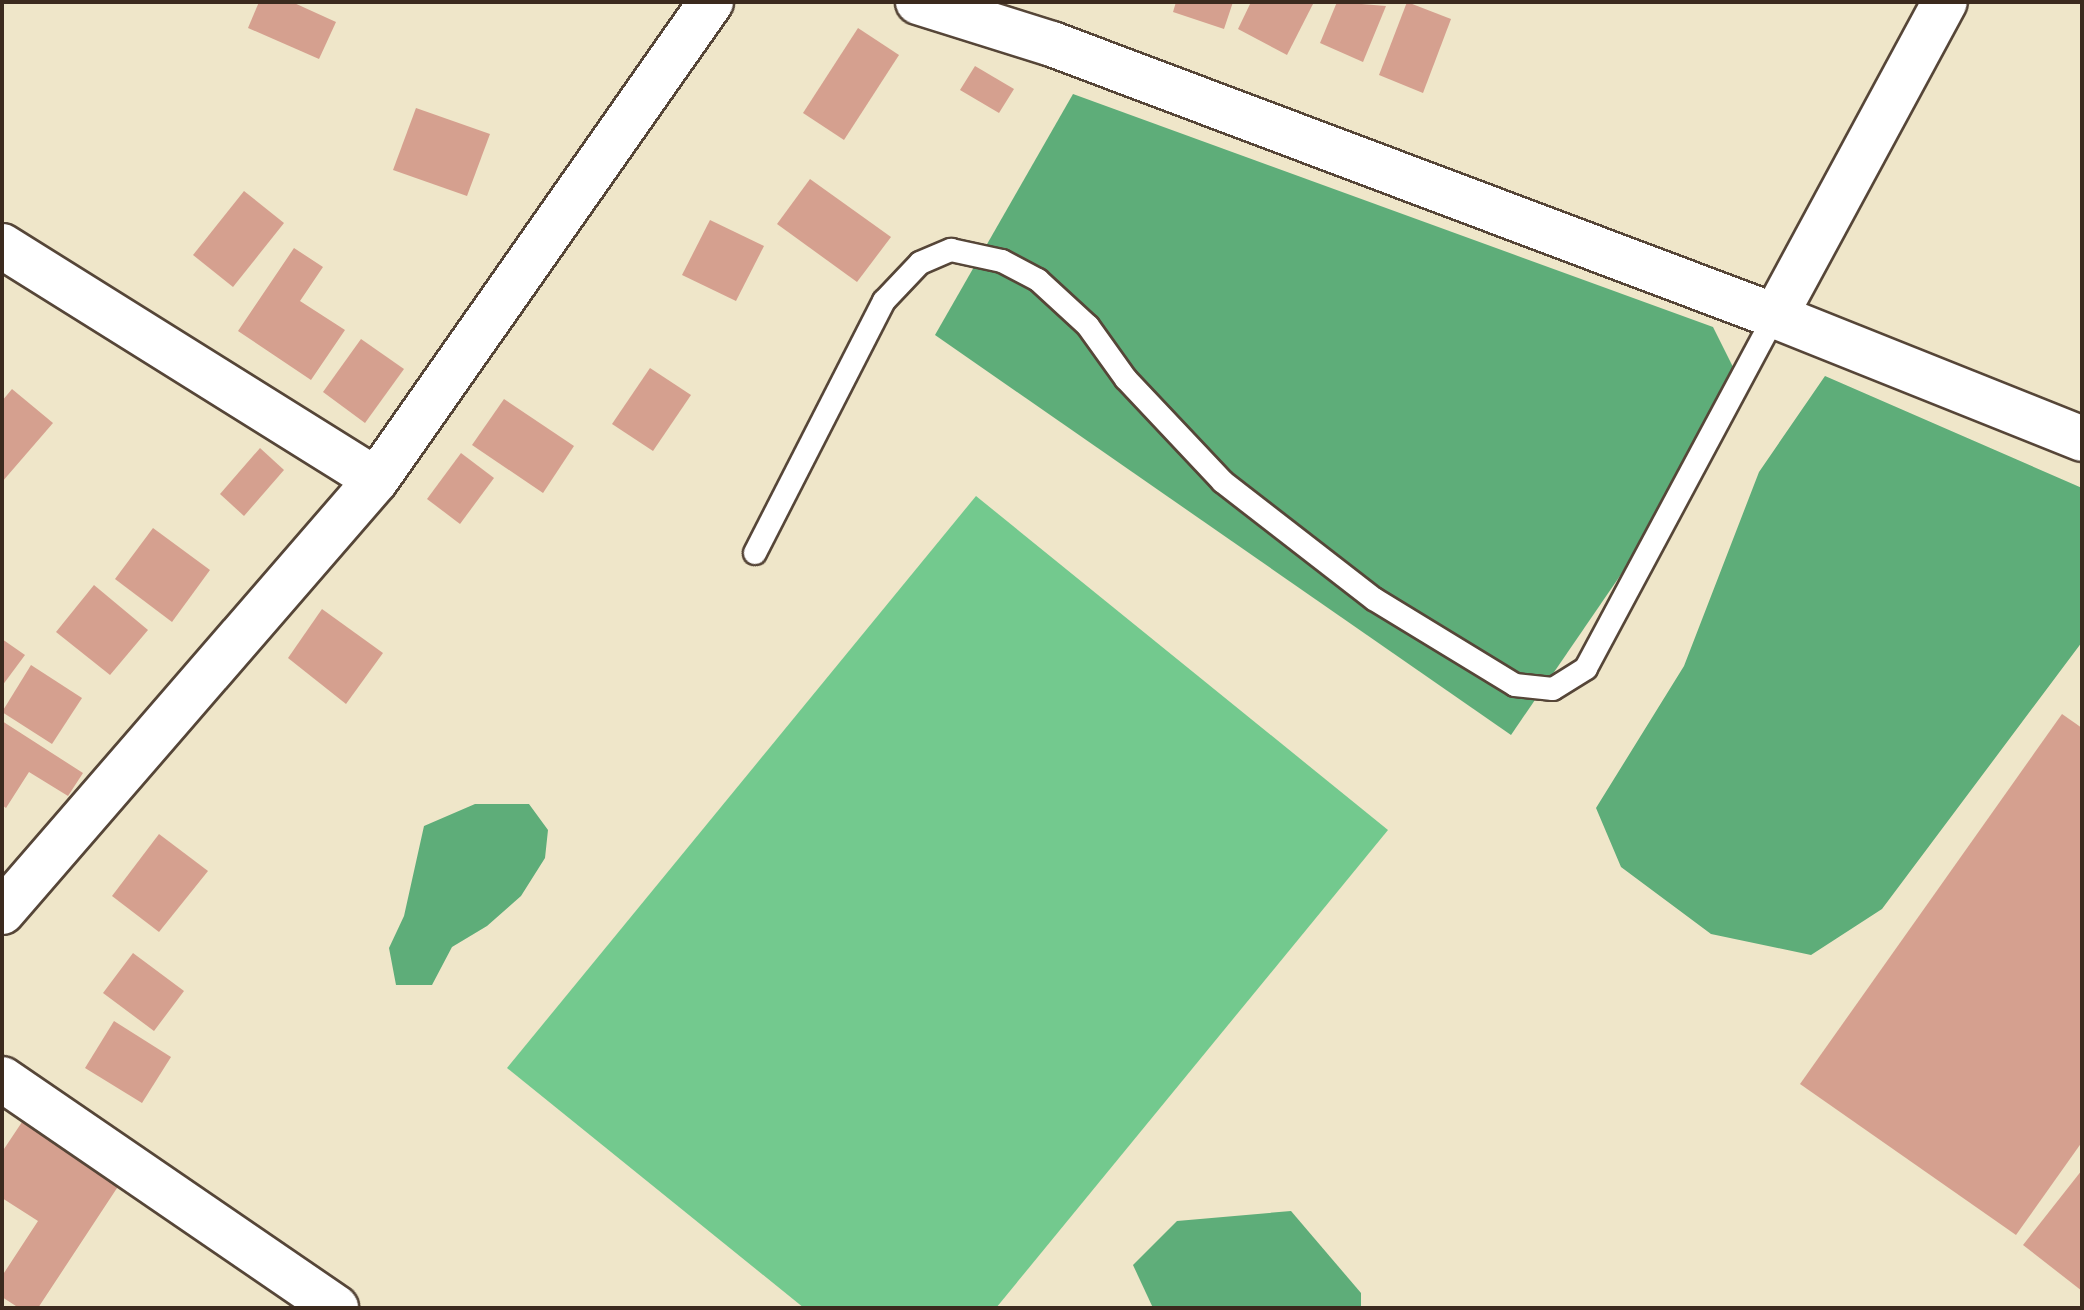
<!DOCTYPE html>
<html>
<head>
<meta charset="utf-8">
<style>
  body { margin:0 }
  #map { position:relative; width:2084px; height:1310px; overflow:hidden; background:#efe6c9; font-family:Mynerve,sans-serif }
  div>[style] { position:absolute }
  .green>* { inset:0; background:#73c98e }
  .forest>* { inset:0; background:#5ead79 }
  .building>* { inset:0; background:#d5a08f }
  .roads { filter:drop-shadow(2px 0 #564638) drop-shadow(-2px 0 #564638) drop-shadow(0 2px #564638) drop-shadow(0 -2px #564638) }
  .lane>* { height:22px; margin:-11px; padding:0 11px; transform-origin:11px; border-radius:11px; background:#fff }
  .street>* { height:44px; margin:-22px; padding:0 22px; transform-origin:22px; border-radius:22px; background:#fff }
  span { translate:-50% -50%; white-space:nowrap; text-align:center; line-height:1.15; -webkit-text-stroke:8px #fbf7ec; paint-order:stroke }
  .frame { position:absolute; inset:0; border:4px solid #3b2a1e; pointer-events:none }
</style>
</head>
<body>
<div id="map">
  <div class="green">
    <div style="clip-path:polygon(976px 496px,1388px 830px,996px 1308px,804px 1308px,507px 1068px)"></div>
  </div>
  <div class="forest">
    <div style="clip-path:polygon(1073px 94px,1713px 327px,1737px 375px,1661px 516px,1511px 735px,935px 335px)"></div>
    <div style="clip-path:polygon(1825px 376px,2082px 488px,2082px 642px,1882px 909px,1811px 955px,1711px 934px,1621px 867px,1596px 808px,1684px 666px,1759px 472px)"></div>
    <div style="clip-path:polygon(475px 804px,529px 804px,548px 830px,545px 858px,521px 896px,487px 926px,452px 947px,432px 985px,396px 985px,389px 948px,404px 916px,424px 826px)"></div>
    <div style="clip-path:polygon(1291px 1211px,1361px 1293px,1361px 1308px,1153px 1308px,1133px 1265px,1177px 1221px)"></div>
  </div>
  <div class="building">
    <div style="clip-path:polygon(259px 2px,292px 2px,336px 22px,319px 59px,248px 28px)"></div>
    <div style="clip-path:polygon(1176px 2px,1233px 2px,1224px 29px,1173px 12px)"></div>
    <div style="clip-path:polygon(1251px 2px,1314px 2px,1287px 55px,1238px 29px)"></div>
    <div style="clip-path:polygon(1337px 2px,1386px 6px,1363px 62px,1320px 43px)"></div>
    <div style="clip-path:polygon(1407px 2px,1451px 19px,1423px 93px,1379px 75px)"></div>
    <div style="clip-path:polygon(858px 28px,899px 55px,844px 140px,803px 113px)"></div>
    <div style="clip-path:polygon(975px 66px,1014px 89px,999px 113px,960px 90px)"></div>
    <div style="clip-path:polygon(416px 108px,490px 134px,467px 196px,393px 170px)"></div>
    <div style="clip-path:polygon(810px 179px,891px 237px,857px 282px,777px 224px)"></div>
    <div style="clip-path:polygon(244px 191px,284px 223px,233px 287px,193px 255px)"></div>
    <div style="clip-path:polygon(710px 220px,764px 246px,736px 301px,682px 275px)"></div>
    <div style="clip-path:polygon(294px 248px,323px 267px,300px 301px,345px 330px,311px 380px,238px 331px)"></div>
    <div style="clip-path:polygon(361px 339px,404px 369px,365px 423px,323px 392px)"></div>
    <div style="clip-path:polygon(650px 368px,691px 395px,653px 451px,612px 424px)"></div>
    <div style="clip-path:polygon(12px 389px,53px 423px,2px 482px,2px 401px)"></div>
    <div style="clip-path:polygon(504px 399px,574px 446px,543px 493px,472px 445px)"></div>
    <div style="clip-path:polygon(260px 448px,284px 470px,244px 516px,220px 494px)"></div>
    <div style="clip-path:polygon(461px 453px,494px 478px,460px 524px,427px 499px)"></div>
    <div style="clip-path:polygon(153px 528px,210px 570px,172px 622px,115px 579px)"></div>
    <div style="clip-path:polygon(94px 585px,148px 630px,110px 675px,56px 632px)"></div>
    <div style="clip-path:polygon(322px 609px,383px 653px,346px 704px,288px 658px)"></div>
    <div style="clip-path:polygon(2px 639px,25px 655px,2px 686px)"></div>
    <div style="clip-path:polygon(31px 665px,82px 698px,52px 744px,2px 712px)"></div>
    <div style="clip-path:polygon(2062px 714px,2082px 728px,2082px 1142px,2016px 1235px,1800px 1084px)"></div>
    <div style="clip-path:polygon(2px 721px,83px 773px,68px 796px,29px 772px,6px 808px,2px 805px)"></div>
    <div style="clip-path:polygon(159px 834px,208px 871px,159px 932px,112px 896px)"></div>
    <div style="clip-path:polygon(133px 953px,184px 991px,154px 1031px,103px 993px)"></div>
    <div style="clip-path:polygon(114px 1021px,171px 1057px,142px 1103px,85px 1068px)"></div>
    <div style="clip-path:polygon(22px 1122px,119px 1185px,38px 1308px,19px 1308px,2px 1297px,2px 1276px,38px 1221px,2px 1198px,2px 1152px)"></div>
    <div style="clip-path:polygon(2082px 1170px,2082px 1291px,2023px 1245px)"></div>
  </div>
  <div class="roads">
    <div class="lane">
      <div style="left:755px;top:553px;width:283px;rotate:-62.9deg"></div>
      <div style="left:884px;top:301px;width:52px;rotate:-46.5deg"></div>
      <div style="left:920px;top:263px;width:34px;rotate:-23deg"></div>
      <div style="left:951px;top:250px;width:52px;rotate:12.2deg"></div>
      <div style="left:1002px;top:261px;width:41px;rotate:27.8deg"></div>
      <div style="left:1038px;top:280px;width:68px;rotate:42.6deg"></div>
      <div style="left:1088px;top:326px;width:65px;rotate:54.4deg"></div>
      <div style="left:1126px;top:379px;width:141px;rotate:46.7deg"></div>
      <div style="left:1223px;top:482px;width:191px;rotate:37.8deg"></div>
      <div style="left:1374px;top:599px;width:165px;rotate:31.4deg"></div>
      <div style="left:1515px;top:685px;width:38px;rotate:6deg"></div>
      <div style="left:1553px;top:689px;width:39px;rotate:-32deg"></div>
      <div style="left:1586px;top:668px;width:400px;rotate:-61.8deg"></div>
    </div>
    <div class="street">
      <div style="left:918px;top:2px;width:140px;rotate:17.4deg"></div>
      <div style="left:1052px;top:44px;width:772px;rotate:20.62deg"></div>
      <div style="left:1775px;top:316px;width:331px;rotate:21.8deg"></div>
      <div style="left:2px;top:246px;width:441px;rotate:32deg"></div>
      <div style="left:1775px;top:316px;width:357px;rotate:-61.6deg"></div>
      <div style="left:2px;top:912px;width:571px;rotate:-49.12deg"></div>
      <div style="left:376px;top:480px;width:584px;rotate:-54.98deg"></div>
      <div style="left:2px;top:1079px;width:405px;rotate:34.4deg"></div>
    </div>
  </div>
  <div class="frame"></div>
</div>
</body>
</html>
